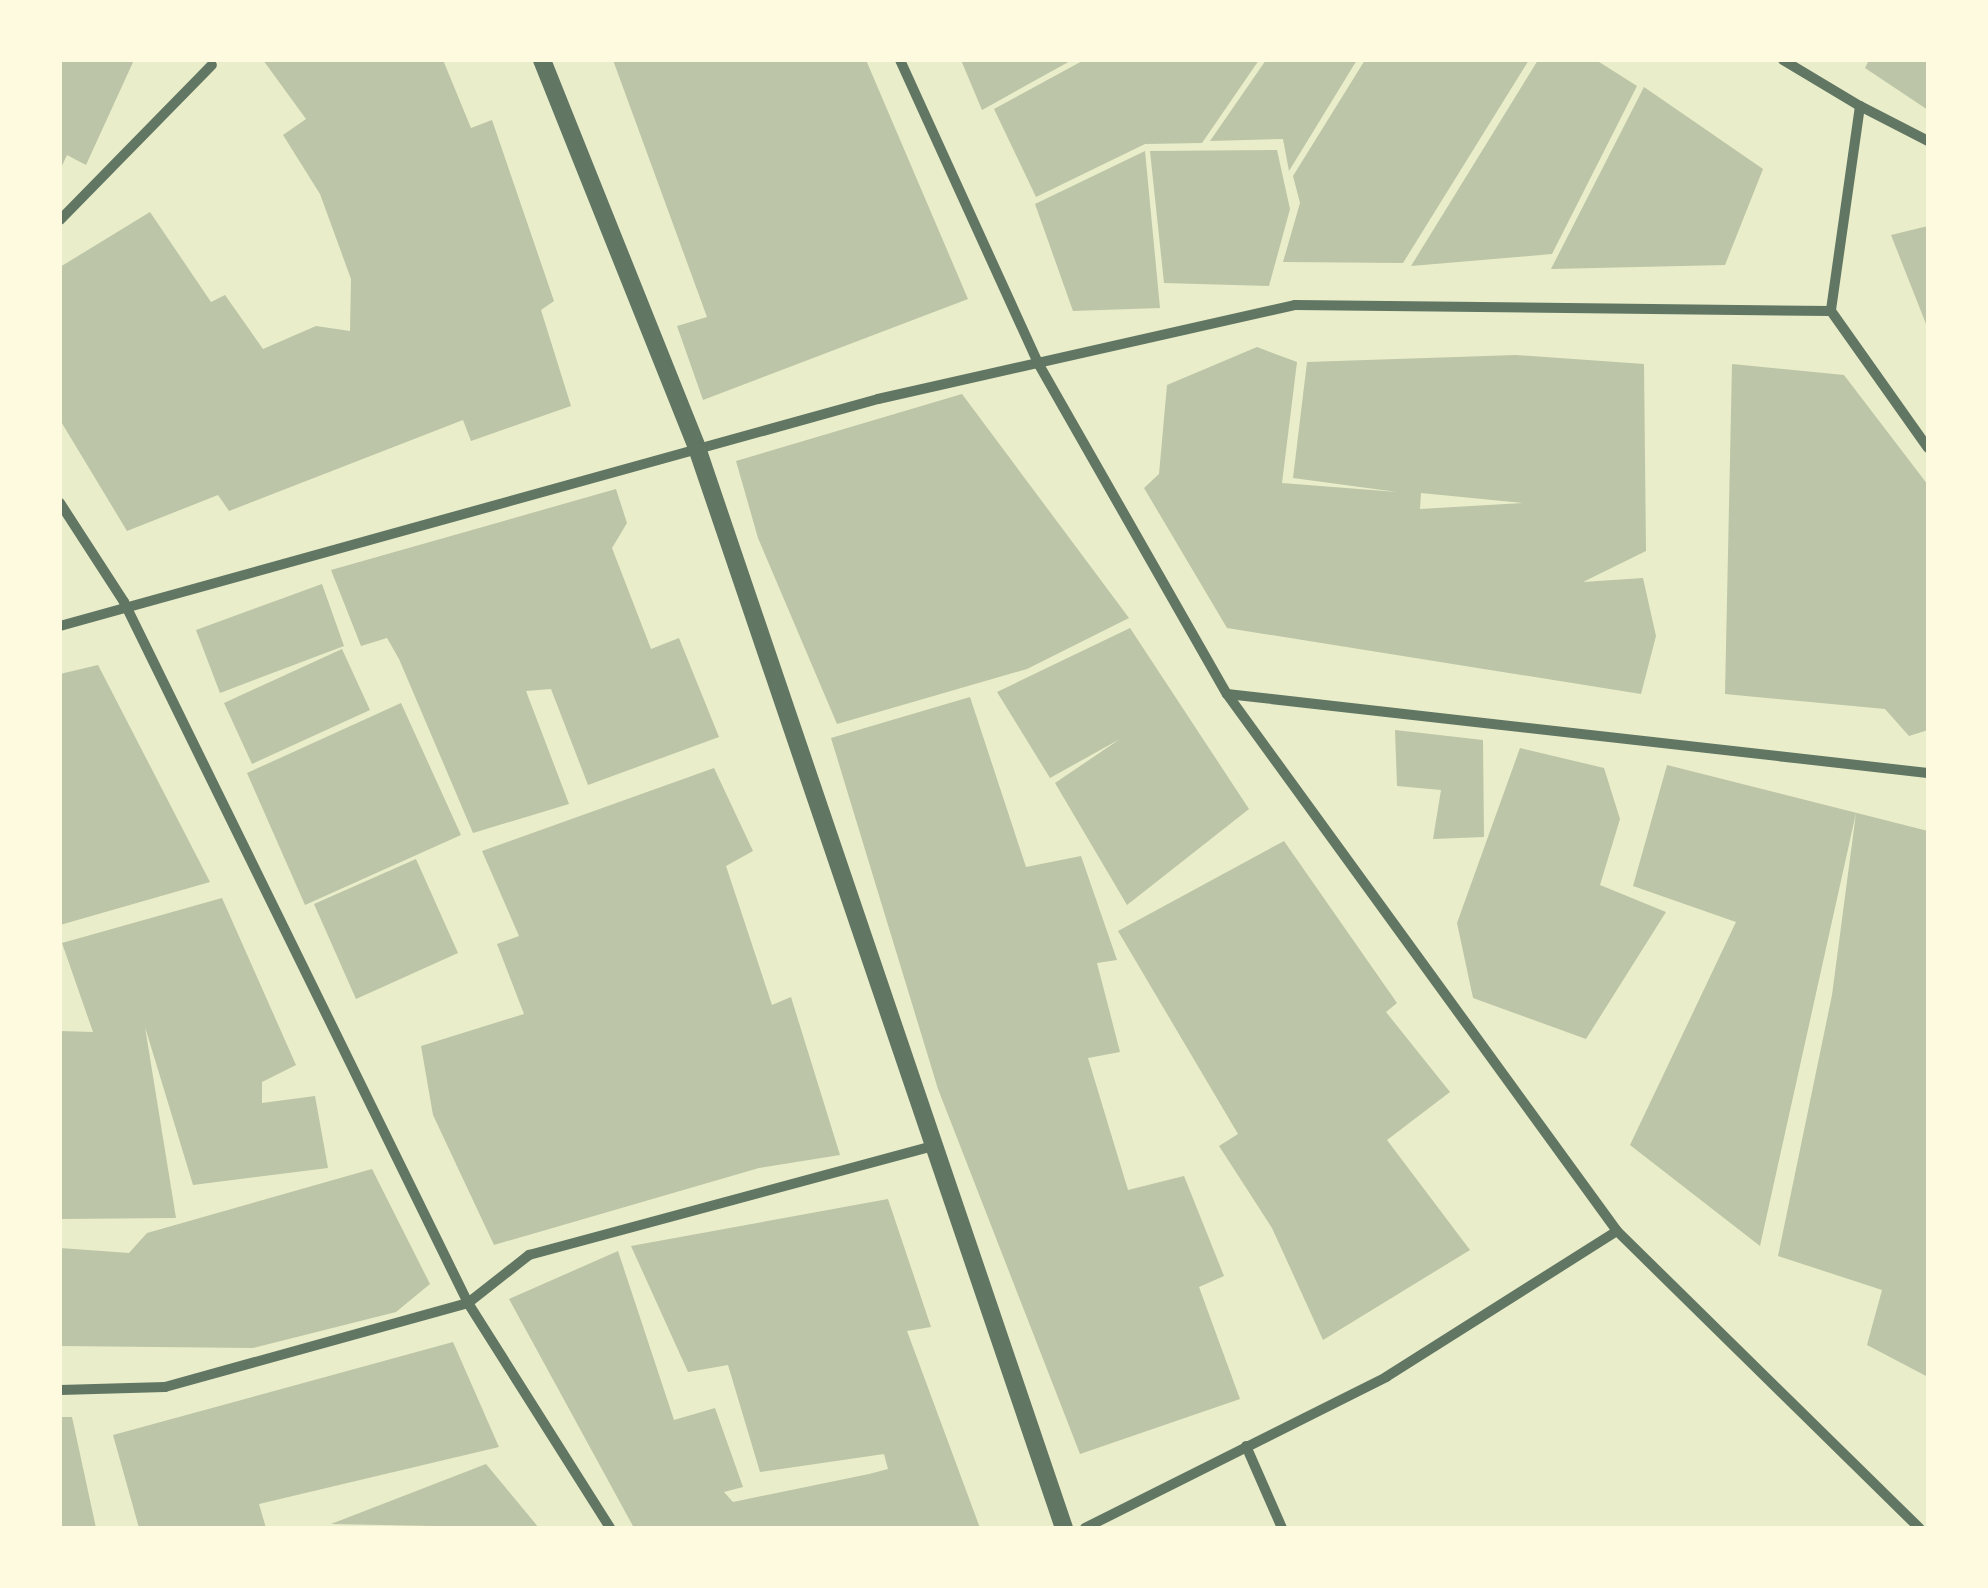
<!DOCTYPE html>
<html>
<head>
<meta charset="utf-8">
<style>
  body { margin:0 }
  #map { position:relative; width:1988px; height:1588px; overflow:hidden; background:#e9edc9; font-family:"Nunito Sans",sans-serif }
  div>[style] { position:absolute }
  .building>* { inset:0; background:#bcc5a7 }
  .minor>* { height:10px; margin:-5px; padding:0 5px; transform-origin:5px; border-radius:5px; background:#617663 }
  .tertiary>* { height:18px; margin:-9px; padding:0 9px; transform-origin:9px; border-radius:9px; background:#617663 }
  span { translate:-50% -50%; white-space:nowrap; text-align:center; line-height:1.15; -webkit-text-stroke:8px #fefae0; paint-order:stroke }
  .frame { position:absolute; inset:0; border:62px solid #fefae0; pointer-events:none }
</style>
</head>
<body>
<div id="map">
  <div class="building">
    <div style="clip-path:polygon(60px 60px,134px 60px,86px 165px,67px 155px,60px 170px)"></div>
    <div style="clip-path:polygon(263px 60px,443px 60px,471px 128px,492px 120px,554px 301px,541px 310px,571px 406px,471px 441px,463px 420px,229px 511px,218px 495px,127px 531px,60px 420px,60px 267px,150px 212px,211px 302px,225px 295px,263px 349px,316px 326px,350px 331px,351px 279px,320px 194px,283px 135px,306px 119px)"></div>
    <div style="clip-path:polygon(613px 60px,866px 60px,968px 299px,703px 400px,677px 326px,707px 317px)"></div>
    <div style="clip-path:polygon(961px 60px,1072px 60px,982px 110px)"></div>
    <div style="clip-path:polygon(1084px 60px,1259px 60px,1202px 143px,1145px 144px,1036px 197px,994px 109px)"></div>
    <div style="clip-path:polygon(1266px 60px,1357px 60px,1289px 171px,1283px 139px,1210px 141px)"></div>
    <div style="clip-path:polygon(1365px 60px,1529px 60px,1403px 263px,1283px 262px,1300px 203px,1293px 176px)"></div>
    <div style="clip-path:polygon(1538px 60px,1596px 60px,1637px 86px,1552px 254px,1411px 266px)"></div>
    <div style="clip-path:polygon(1869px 60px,1928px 60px,1928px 110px,1865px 68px)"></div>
    <div style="clip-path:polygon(1644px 87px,1763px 169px,1725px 265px,1551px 269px)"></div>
    <div style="clip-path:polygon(1277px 150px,1290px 209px,1269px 286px,1164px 283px,1150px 151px)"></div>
    <div style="clip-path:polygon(1145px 151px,1160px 308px,1073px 311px,1035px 204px)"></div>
    <div style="clip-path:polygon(1928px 226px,1928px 329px,1891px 235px)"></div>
    <div style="clip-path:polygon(evenodd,1257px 347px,1297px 362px,1282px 483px,1397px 492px,1293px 478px,1307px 362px,1516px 355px,1644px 364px,1646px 551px,1583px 582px,1643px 578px,1656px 636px,1641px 694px,1227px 628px,1144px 488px,1159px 474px,1167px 385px,1257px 347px,1421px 493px,1523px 503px,1420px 509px,1421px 493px)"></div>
    <div style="clip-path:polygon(1732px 364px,1844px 375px,1928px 485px,1928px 730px,1909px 736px,1885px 709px,1725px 694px)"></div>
    <div style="clip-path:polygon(962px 394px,1129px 618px,1027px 669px,837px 724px,758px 538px,736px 461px)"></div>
    <div style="clip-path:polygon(616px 489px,627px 523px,612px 548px,651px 649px,679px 638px,719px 737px,588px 785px,551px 689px,526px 691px,569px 804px,473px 833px,399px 659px,387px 638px,361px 646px,331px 570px)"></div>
    <div style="clip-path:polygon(322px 584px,344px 646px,220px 693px,196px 630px)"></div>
    <div style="clip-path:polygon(1130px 628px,1249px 809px,1127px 905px,1055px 783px,1120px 739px,1050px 778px,997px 692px)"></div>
    <div style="clip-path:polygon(342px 649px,370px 710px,252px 764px,224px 703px)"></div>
    <div style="clip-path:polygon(98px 665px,210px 882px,60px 925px,60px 674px)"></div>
    <div style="clip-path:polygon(970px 697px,1026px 867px,1081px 856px,1117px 960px,1097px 963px,1120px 1052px,1088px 1058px,1128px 1190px,1184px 1176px,1224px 1276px,1199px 1287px,1240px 1399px,1080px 1454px,938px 1089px,831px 738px)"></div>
    <div style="clip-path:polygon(401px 703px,461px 835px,305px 905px,247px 773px)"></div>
    <div style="clip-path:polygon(1395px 730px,1483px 740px,1484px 837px,1433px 839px,1441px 790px,1397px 786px)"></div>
    <div style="clip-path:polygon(1520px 748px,1604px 768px,1620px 819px,1600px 885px,1666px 912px,1586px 1039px,1473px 998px,1457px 923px)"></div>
    <div style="clip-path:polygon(1667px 765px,1928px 831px,1928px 1377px,1867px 1345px,1882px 1290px,1778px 1256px,1832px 995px,1856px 813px,1760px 1246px,1630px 1145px,1736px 922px,1633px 886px)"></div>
    <div style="clip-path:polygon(714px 768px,753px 851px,726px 866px,772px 1005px,791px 997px,840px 1155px,759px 1168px,494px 1245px,433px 1115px,421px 1046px,524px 1014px,497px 944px,519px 936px,482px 851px)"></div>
    <div style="clip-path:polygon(1284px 841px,1397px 1003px,1386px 1012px,1450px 1092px,1387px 1140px,1470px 1250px,1323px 1340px,1272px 1228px,1219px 1146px,1238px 1134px,1118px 931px)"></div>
    <div style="clip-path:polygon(416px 859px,458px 953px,356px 999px,314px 904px)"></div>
    <div style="clip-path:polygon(222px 898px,296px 1065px,262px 1082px,262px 1103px,315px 1096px,328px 1168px,193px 1185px,145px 1027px,176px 1218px,60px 1219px,60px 1031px,93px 1032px,62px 943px)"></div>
    <div style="clip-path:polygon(372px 1169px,430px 1284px,396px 1312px,253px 1348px,60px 1346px,60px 1248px,129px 1253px,147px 1233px)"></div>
    <div style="clip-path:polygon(888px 1199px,931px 1327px,907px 1331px,980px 1528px,634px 1528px,509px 1299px,618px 1251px,674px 1420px,715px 1408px,743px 1487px,724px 1492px,733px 1502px,869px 1474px,888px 1469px,884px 1454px,760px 1472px,728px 1365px,688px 1372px,631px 1246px)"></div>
    <div style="clip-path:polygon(453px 1342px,499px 1447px,259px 1504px,266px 1528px,139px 1528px,113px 1435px)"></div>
    <div style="clip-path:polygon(60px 1417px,72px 1417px,96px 1528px,60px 1528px)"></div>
    <div style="clip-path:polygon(486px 1464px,539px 1528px,331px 1524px)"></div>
  </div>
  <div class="minor">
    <div style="left:900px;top:60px;width:333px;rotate:65.5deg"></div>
    <div style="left:1038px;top:363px;width:381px;rotate:60.3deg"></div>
    <div style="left:1227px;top:694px;width:664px;rotate:54.01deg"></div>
    <div style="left:1617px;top:1231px;width:424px;rotate:44.5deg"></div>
    <div style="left:1783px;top:60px;width:90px;rotate:30.9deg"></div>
    <div style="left:1860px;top:106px;width:207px;rotate:98.1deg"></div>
    <div style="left:1831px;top:311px;width:168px;rotate:54.7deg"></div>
    <div style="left:1860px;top:106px;width:76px;rotate:27.2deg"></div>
    <div style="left:60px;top:220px;width:217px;rotate:-45.6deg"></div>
    <div style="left:60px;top:503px;width:118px;rotate:57.1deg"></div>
    <div style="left:124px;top:602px;width:781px;rotate:63.86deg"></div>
    <div style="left:468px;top:1303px;width:266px;rotate:57.7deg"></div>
    <div style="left:60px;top:626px;width:849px;rotate:-15.51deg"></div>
    <div style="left:878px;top:399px;width:427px;rotate:-12.7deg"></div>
    <div style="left:1295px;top:305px;width:536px;rotate:0.64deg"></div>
    <div style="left:1227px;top:694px;width:705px;rotate:6.43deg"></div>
    <div style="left:60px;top:1390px;width:105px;rotate:-1.6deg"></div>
    <div style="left:165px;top:1387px;width:314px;rotate:-15.5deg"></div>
    <div style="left:468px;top:1303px;width:78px;rotate:-38.2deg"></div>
    <div style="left:529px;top:1255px;width:418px;rotate:-15.1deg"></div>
    <div style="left:1246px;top:1446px;width:90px;rotate:66.3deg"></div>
    <div style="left:1085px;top:1528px;width:337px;rotate:-26.6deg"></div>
    <div style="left:1386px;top:1377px;width:273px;rotate:-32.3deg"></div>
  </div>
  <div class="tertiary">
    <div style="left:542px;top:60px;width:421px;rotate:68.2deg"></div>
    <div style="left:698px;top:451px;width:1137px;rotate:71.23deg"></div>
  </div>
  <div class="frame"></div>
</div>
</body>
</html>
